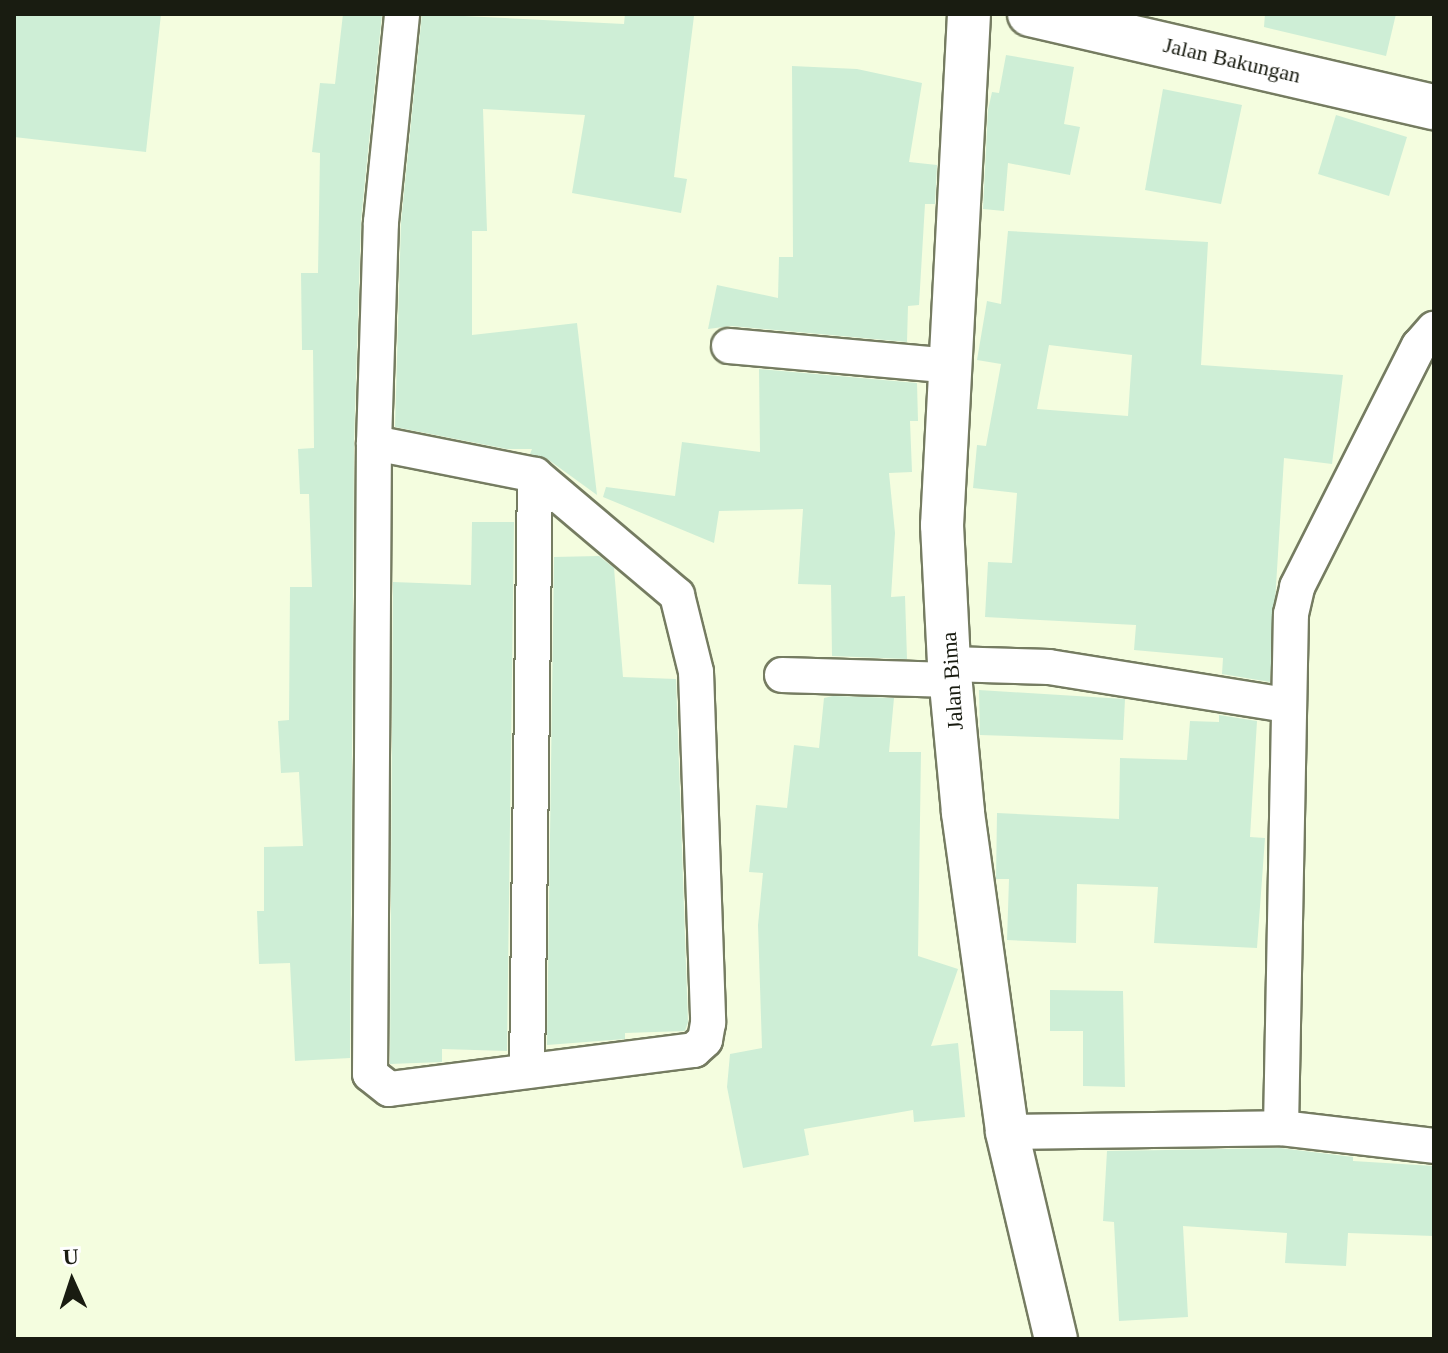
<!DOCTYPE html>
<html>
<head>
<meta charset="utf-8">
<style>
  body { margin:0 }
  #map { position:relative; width:1448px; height:1353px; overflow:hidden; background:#f4fddf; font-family:Georgia,serif }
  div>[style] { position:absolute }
  .building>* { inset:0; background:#ceeed6 }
  .roads { filter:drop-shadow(2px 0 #757c61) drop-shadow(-2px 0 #757c61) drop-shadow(0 2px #757c61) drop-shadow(0 -2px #757c61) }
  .minor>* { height:34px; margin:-17px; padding:0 17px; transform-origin:17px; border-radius:17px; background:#fff }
  .tertiary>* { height:42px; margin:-21px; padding:0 21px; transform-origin:21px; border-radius:21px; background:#fff }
  .secondary>* { height:44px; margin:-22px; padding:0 22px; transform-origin:22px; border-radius:22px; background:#fff }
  span { translate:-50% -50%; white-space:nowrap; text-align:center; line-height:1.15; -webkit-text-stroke:8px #fff; paint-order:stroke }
  .street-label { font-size:22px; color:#191c11 }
  .frame { position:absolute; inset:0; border:16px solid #191c11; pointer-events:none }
  .north { position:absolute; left:32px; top:1241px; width:80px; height:80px; -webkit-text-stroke:6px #fff; paint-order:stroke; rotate:357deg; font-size:22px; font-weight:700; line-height:32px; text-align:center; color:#191c11 }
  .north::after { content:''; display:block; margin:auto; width:28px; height:36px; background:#191c11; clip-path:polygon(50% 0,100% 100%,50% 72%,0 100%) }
</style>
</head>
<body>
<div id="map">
  <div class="building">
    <div style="clip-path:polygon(14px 14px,161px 14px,146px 152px,14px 137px)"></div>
    <div style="clip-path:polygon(343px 14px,382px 14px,361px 220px,354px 442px,350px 1058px,295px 1061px,290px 963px,259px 964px,257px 911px,264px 911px,264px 847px,303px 846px,299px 772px,281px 773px,278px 721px,289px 720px,290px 587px,312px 587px,309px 494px,300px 494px,298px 449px,314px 448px,313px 350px,302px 350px,301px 273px,318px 273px,320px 153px,312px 152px,320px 83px,335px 84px)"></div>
    <div style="clip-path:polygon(422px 14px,624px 24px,625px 14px,694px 16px,674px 177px,687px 179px,681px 213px,572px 193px,585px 115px,483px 109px,487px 231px,472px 231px,472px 335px,577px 323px,597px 495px,546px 458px,530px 454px,532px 449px,507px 449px,395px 427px,401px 223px)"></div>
    <div style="clip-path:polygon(1265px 14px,1396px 14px,1386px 56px,1264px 27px)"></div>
    <div style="clip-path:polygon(1006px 55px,1074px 67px,1064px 124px,1080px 127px,1070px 175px,1008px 163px,1004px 211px,983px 209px,988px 110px,992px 92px,999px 93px)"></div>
    <div style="clip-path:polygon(792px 66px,857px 69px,922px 83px,909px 162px,937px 165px,935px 204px,925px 204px,919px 305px,908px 306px,907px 342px,731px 326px,708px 329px,717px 285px,778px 298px,779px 257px,793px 257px)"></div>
    <div style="clip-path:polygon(1163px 89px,1242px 105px,1221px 204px,1145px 190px)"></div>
    <div style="clip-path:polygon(1336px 115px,1407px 137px,1389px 196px,1318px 174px)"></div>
    <div style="clip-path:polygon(evenodd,1008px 231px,1208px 242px,1201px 365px,1343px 375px,1332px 464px,1284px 458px,1270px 682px,1222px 674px,1223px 658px,1134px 650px,1136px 625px,985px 617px,988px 562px,1012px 563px,1017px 493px,973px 488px,977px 445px,986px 446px,1001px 364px,977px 360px,987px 301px,1001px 304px,1008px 231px,1049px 345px,1132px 355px,1128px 416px,1037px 409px,1049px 345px)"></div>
    <div style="clip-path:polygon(759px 369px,917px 383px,918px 421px,910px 421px,912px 472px,889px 473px,895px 533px,891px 597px,905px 596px,907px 659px,832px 656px,831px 585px,798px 584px,803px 509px,719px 511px,714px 543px,603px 497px,606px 487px,675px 496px,682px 442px,760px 452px)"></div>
    <div style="clip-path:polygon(472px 522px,514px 522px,507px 1051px,442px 1049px,442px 1062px,390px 1064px,393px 582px,471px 585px)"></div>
    <div style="clip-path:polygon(599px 556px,614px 568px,623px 677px,676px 679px,688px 1022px,685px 1031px,625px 1033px,625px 1039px,547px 1045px,554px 557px)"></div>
    <div style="clip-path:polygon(979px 690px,1125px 699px,1123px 740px,980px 735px)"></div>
    <div style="clip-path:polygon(833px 696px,894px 698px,889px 752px,921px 752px,918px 956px,958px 969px,931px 1046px,958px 1043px,965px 1117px,914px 1122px,913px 1110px,804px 1129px,809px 1155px,743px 1168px,727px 1087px,730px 1054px,762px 1048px,758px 925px,763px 873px,749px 872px,756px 805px,787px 808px,794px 745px,819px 748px,824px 698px)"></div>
    <div style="clip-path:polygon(1219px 715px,1257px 721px,1250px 837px,1265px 838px,1257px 948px,1154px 943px,1158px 887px,1077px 884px,1076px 943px,1007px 940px,1009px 879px,996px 879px,997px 813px,1119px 819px,1120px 758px,1187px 760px,1190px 721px,1219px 722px)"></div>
    <div style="clip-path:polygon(1050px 990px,1123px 991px,1125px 1087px,1083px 1086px,1083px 1031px,1050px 1031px)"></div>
    <div style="clip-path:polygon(1280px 1148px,1353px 1157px,1353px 1161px,1434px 1166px,1434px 1236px,1348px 1233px,1346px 1266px,1285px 1263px,1287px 1233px,1183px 1226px,1188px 1317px,1119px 1321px,1114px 1222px,1103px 1221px,1107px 1151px)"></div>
  </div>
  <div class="roads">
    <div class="minor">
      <div style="left:729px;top:346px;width:223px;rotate:5.1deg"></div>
      <div style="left:374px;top:443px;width:164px;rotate:11.2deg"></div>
      <div style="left:535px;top:475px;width:186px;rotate:40.2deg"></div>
      <div style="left:677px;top:595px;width:79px;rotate:76.1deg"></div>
      <div style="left:696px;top:672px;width:351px;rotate:88deg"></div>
      <div style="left:708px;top:1023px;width:17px;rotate:100deg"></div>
      <div style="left:705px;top:1040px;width:15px;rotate:138deg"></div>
      <div style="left:694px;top:1050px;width:307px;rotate:172.7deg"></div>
      <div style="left:389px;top:1089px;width:24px;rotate:-142deg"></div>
      <div style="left:370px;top:1074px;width:631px;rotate:-89.64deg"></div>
      <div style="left:374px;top:443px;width:221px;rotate:-88.2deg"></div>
      <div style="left:381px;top:222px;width:209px;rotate:-84.2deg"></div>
      <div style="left:949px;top:664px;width:100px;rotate:1.7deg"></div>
      <div style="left:1049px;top:667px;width:240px;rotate:9.1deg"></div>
      <div style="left:782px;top:675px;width:169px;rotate:1.7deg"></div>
      <div style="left:527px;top:1071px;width:596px;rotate:-89.23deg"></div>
      <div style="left:1281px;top:1128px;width:514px;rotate:-88.89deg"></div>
      <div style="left:1291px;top:614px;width:28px;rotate:-77deg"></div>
      <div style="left:1297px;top:587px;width:270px;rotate:-63.2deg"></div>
      <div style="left:1419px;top:346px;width:23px;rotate:-49deg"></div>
      <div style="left:1007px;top:1132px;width:274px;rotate:-0.8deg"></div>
      <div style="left:1281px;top:1128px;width:154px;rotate:6.7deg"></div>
    </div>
    <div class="tertiary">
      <div style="left:969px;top:14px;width:512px;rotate:93.02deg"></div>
      <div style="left:942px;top:525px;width:139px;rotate:87.1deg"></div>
      <div style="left:949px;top:664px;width:150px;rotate:84.6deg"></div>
      <div style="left:963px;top:813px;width:322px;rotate:82.1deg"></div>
      <div style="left:1007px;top:1132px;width:213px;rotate:76.7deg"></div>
    </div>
    <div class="secondary">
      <div style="left:1030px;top:14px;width:415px;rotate:13deg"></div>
    </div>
  </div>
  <div class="street-label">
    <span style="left:1232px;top:60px;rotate:13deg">Jalan Bakungan</span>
    <span style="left:952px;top:681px;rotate:-94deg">Jalan Bima</span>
  </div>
  <div class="frame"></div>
  <div class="north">U</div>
</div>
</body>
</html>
